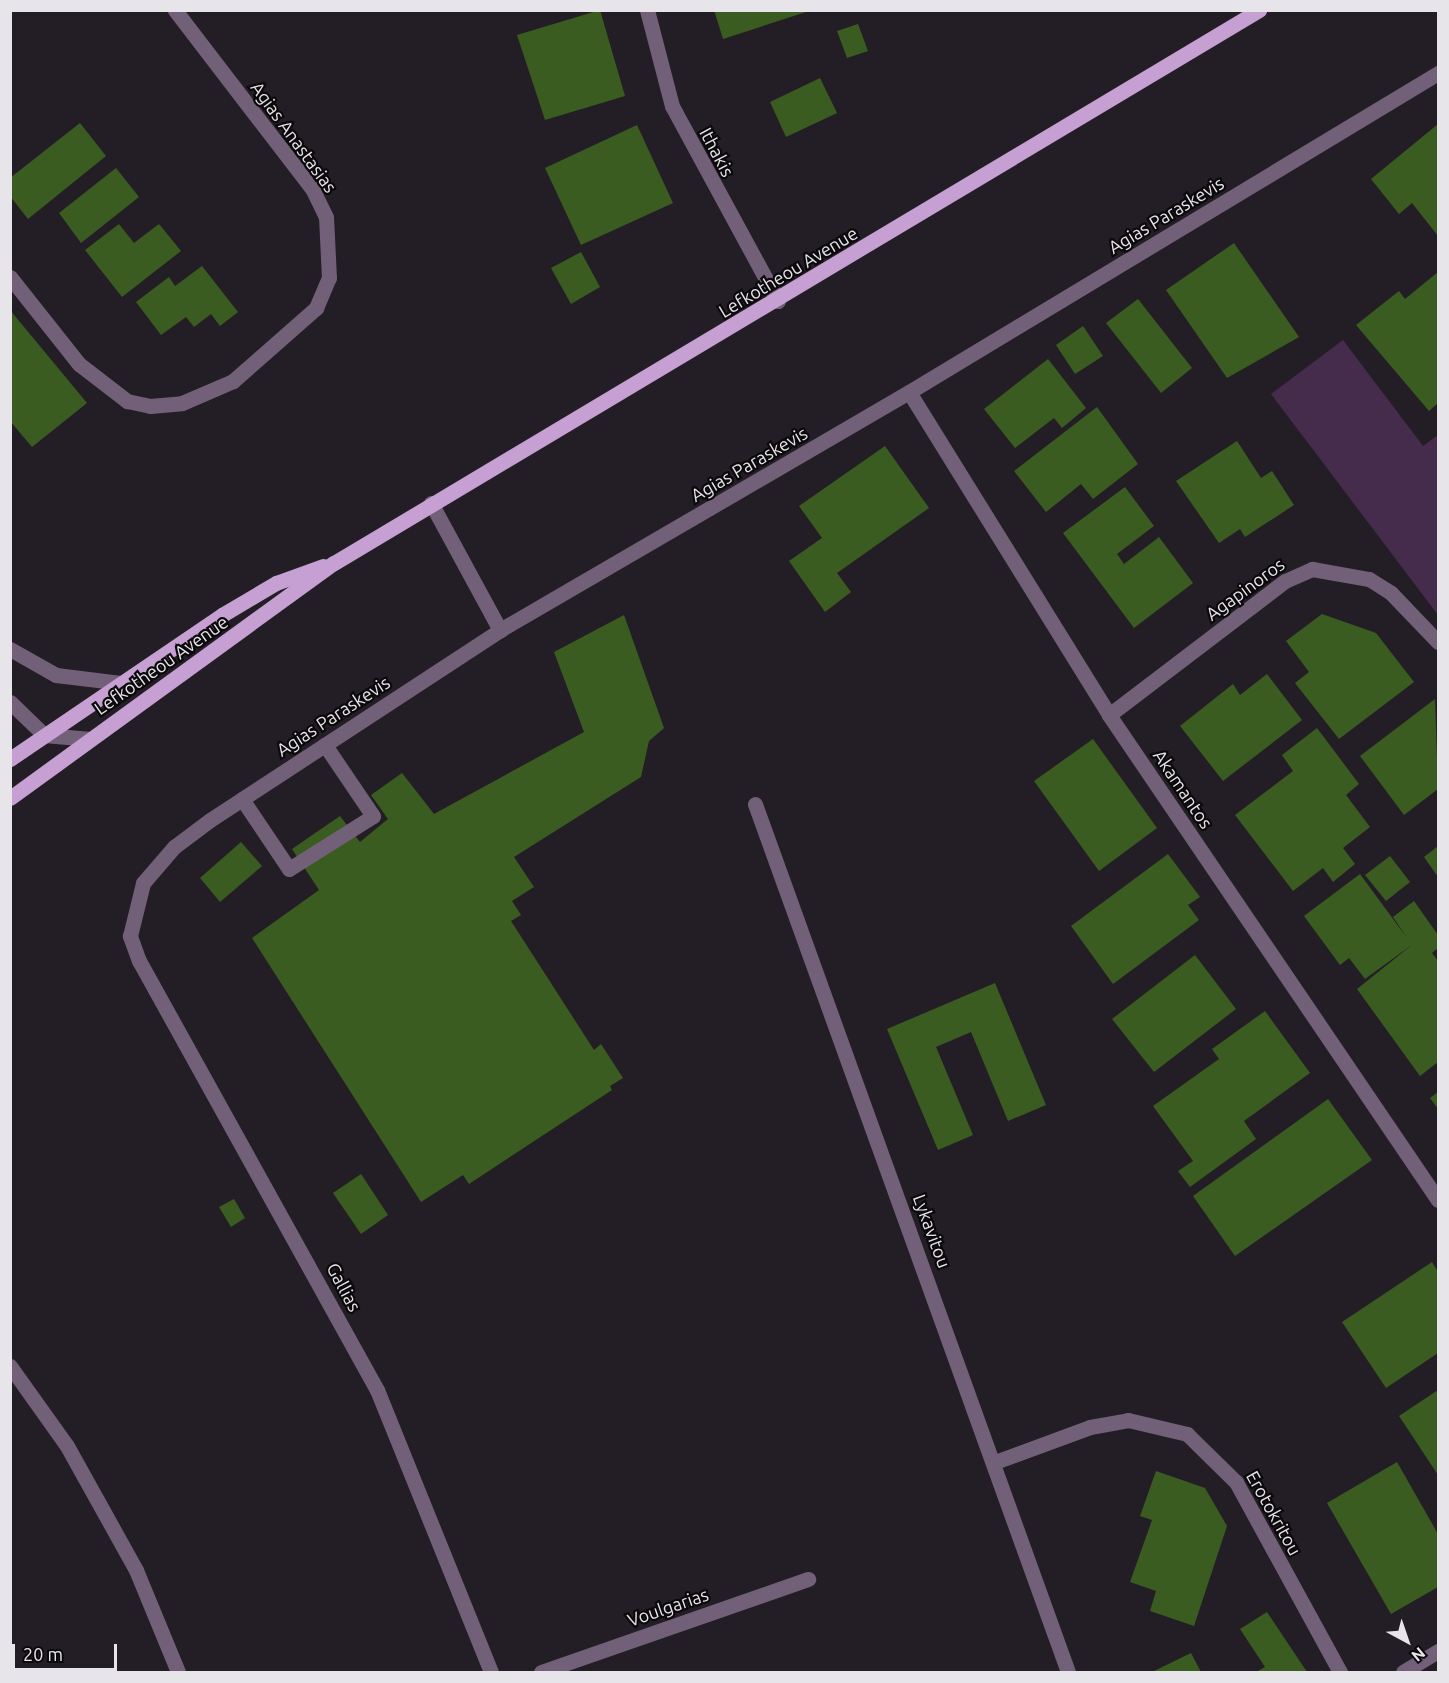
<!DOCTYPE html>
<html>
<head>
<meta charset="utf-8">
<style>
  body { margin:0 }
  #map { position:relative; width:1449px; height:1683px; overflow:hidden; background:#231e25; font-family:Ubuntu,sans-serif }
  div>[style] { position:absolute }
  .green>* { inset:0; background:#452c4d }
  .building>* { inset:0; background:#3b5c20 }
  .minor>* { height:15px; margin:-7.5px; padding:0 7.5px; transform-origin:7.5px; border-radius:7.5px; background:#726078 }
  .major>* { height:15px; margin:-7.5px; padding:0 7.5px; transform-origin:7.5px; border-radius:7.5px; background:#c6a0d2 }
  span { translate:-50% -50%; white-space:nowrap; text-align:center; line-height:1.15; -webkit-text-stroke:4.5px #0b090c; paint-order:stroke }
  .street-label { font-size:18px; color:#e8e5ea }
  .frame { position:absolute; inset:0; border:12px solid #e8e5ea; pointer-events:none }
  .north { position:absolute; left:1377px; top:1611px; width:60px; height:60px; -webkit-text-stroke:4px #0b090c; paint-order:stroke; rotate:140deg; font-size:16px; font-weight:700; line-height:24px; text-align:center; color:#e8e5ea }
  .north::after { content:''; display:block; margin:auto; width:21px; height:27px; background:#e8e5ea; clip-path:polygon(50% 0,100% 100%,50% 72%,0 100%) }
  .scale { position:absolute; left:12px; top:1644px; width:105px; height:27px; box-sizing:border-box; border:3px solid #e8e5ea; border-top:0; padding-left:8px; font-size:18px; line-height:21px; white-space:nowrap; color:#e8e5ea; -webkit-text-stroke:4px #0b090c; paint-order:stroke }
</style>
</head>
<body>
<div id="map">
  <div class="green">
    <div style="clip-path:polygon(1343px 340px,1423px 446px,1438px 435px,1438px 615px,1271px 394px)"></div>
  </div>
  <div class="building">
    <div style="clip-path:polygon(600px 10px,625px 96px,545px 120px,517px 35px)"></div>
    <div style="clip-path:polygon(714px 10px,809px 10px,809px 11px,723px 39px)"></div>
    <div style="clip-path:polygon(858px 24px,868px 51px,847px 58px,837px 31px)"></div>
    <div style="clip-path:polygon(820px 78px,837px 113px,786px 137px,770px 102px)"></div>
    <div style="clip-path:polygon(80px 123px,106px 156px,28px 219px,10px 196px,10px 178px)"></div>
    <div style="clip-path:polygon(1438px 124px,1438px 236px,1412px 203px,1399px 214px,1371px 179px)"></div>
    <div style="clip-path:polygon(637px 125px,673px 203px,581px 245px,545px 168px)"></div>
    <div style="clip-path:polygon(116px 168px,139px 197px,81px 243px,59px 213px)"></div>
    <div style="clip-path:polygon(119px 224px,134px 243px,159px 224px,181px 251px,122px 297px,85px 250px)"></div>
    <div style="clip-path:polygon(1234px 243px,1299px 337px,1227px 378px,1166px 290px)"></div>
    <div style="clip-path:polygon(581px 252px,600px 287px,571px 304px,551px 268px)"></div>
    <div style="clip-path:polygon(202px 266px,238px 312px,220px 326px,211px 314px,194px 327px,186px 317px,161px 335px,136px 302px,169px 277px,175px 286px)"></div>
    <div style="clip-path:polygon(1438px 272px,1438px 403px,1429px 411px,1356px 325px,1399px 291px,1405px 299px)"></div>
    <div style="clip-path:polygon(1138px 299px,1192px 368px,1161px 393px,1106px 323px)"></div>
    <div style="clip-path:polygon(10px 310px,87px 403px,32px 447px,10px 421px)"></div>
    <div style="clip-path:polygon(1083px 326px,1103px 356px,1075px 374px,1056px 345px)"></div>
    <div style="clip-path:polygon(1048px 359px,1086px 408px,1062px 428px,1054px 418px,1015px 448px,984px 409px)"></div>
    <div style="clip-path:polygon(1097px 407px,1138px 464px,1093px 499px,1081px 484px,1046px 512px,1014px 471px)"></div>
    <div style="clip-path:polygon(1237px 441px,1261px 478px,1272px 471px,1294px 505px,1245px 537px,1240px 529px,1219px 543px,1176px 481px)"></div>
    <div style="clip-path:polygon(885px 446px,929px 508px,837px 573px,851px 592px,825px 612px,789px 561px,822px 538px,799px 506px)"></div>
    <div style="clip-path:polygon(1125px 487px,1154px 526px,1117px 554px,1124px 564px,1159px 537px,1193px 583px,1134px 628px,1063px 533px)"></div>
    <div style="clip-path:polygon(1322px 614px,1376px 633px,1414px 682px,1339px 739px,1295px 683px,1309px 672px,1286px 641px)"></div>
    <div style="clip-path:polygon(624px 615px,664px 728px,649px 741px,641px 777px,514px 857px,534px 887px,512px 901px,521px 915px,511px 921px,594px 1050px,601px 1044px,623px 1078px,610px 1086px,612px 1090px,469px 1184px,463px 1175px,421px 1202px,252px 938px,319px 890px,292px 849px,340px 816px,360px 842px,388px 819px,371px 795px,402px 773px,434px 814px,584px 732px,554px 652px)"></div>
    <div style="clip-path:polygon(1267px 674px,1302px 720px,1223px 781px,1180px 726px,1233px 684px,1240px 695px)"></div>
    <div style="clip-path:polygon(1435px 699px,1438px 789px,1404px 815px,1360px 756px)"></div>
    <div style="clip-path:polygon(1317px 728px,1359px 784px,1346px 795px,1370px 827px,1343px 848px,1355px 864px,1333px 882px,1323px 868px,1293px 891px,1235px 815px,1293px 771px,1282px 755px)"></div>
    <div style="clip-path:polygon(1093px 739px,1157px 828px,1099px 871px,1034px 781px)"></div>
    <div style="clip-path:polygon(241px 842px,262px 866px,220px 902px,200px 878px)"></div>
    <div style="clip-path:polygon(1438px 846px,1438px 877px,1424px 857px)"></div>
    <div style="clip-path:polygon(1168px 854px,1200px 897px,1188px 905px,1199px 920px,1113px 984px,1071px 926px)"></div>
    <div style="clip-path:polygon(1390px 856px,1410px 882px,1386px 901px,1365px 875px)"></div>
    <div style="clip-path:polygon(1360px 874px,1407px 938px,1393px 917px,1414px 901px,1438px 935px,1438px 948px,1432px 953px,1438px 961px,1438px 1062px,1420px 1076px,1357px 989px,1413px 944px,1365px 979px,1349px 958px,1340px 965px,1304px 916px)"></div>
    <div style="clip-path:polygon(1195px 955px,1236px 1009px,1154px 1072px,1112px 1019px)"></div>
    <div style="clip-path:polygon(995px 983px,1046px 1105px,1008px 1121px,971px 1032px,936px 1047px,973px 1135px,938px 1150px,887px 1029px)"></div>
    <div style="clip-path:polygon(1265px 1011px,1310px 1073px,1244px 1121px,1256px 1139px,1190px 1187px,1178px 1171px,1193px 1161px,1153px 1106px,1219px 1059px,1212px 1049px)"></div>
    <div style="clip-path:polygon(1438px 1092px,1438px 1109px,1430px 1098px)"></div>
    <div style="clip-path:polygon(1328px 1099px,1372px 1160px,1235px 1256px,1193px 1196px)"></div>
    <div style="clip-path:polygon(361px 1174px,388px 1215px,361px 1234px,333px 1193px)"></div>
    <div style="clip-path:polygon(234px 1199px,245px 1218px,231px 1227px,219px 1207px)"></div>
    <div style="clip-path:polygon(1432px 1262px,1438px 1272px,1438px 1353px,1386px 1388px,1342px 1322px)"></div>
    <div style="clip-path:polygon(1438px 1390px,1438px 1475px,1399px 1416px)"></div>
    <div style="clip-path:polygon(1397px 1462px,1438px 1534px,1438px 1587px,1391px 1614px,1327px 1503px)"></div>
    <div style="clip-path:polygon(1156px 1471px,1205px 1488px,1227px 1526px,1194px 1626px,1150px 1611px,1156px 1591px,1130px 1582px,1152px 1520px,1140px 1516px)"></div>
    <div style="clip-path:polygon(1267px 1612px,1307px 1672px,1256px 1672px,1265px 1667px,1240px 1629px)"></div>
    <div style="clip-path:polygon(1191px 1653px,1201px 1672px,1152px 1672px)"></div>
  </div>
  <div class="minor">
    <div style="left:647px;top:10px;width:99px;rotate:75.4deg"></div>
    <div style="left:672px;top:106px;width:222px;rotate:61.5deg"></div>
    <div style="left:10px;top:277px;width:111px;rotate:51.6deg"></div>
    <div style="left:79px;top:364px;width:61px;rotate:37.6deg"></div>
    <div style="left:127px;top:401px;width:24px;rotate:12deg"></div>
    <div style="left:150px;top:406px;width:32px;rotate:-5deg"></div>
    <div style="left:182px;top:403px;width:56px;rotate:-23.3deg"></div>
    <div style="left:233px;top:381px;width:111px;rotate:-41.3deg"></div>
    <div style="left:316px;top:308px;width:33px;rotate:-67deg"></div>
    <div style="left:329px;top:278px;width:61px;rotate:-92.8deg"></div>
    <div style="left:326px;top:217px;width:30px;rotate:-116deg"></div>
    <div style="left:313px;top:190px;width:227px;rotate:-127.5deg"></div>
    <div style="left:909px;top:392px;width:380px;rotate:58.2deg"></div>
    <div style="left:1109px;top:715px;width:586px;rotate:55.85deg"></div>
    <div style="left:431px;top:503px;width:145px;rotate:61.5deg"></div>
    <div style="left:10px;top:649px;width:53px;rotate:29.5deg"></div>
    <div style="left:56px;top:675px;width:65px;rotate:7deg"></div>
    <div style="left:10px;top:702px;width:47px;rotate:44.1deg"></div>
    <div style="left:44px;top:735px;width:47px;rotate:4.9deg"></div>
    <div style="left:1109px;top:715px;width:221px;rotate:-37.3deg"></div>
    <div style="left:1285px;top:581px;width:30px;rotate:-24deg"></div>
    <div style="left:1312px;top:569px;width:58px;rotate:10deg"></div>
    <div style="left:1369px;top:579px;width:26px;rotate:32deg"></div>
    <div style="left:1391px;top:593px;width:68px;rotate:46.2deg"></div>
    <div style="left:242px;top:799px;width:84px;rotate:56.1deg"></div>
    <div style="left:289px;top:869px;width:99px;rotate:-32.2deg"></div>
    <div style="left:373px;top:816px;width:86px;rotate:-124.1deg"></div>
    <div style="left:755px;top:804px;width:923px;rotate:70.17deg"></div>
    <div style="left:10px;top:1366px;width:98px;rotate:54.5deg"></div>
    <div style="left:67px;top:1446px;width:142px;rotate:60.9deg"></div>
    <div style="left:136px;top:1570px;width:110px;rotate:67.6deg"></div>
    <div style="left:995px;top:1462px;width:101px;rotate:-20.2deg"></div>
    <div style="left:1090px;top:1427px;width:39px;rotate:-10deg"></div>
    <div style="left:1128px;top:1420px;width:61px;rotate:13.3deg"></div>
    <div style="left:1187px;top:1434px;width:69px;rotate:44.4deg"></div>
    <div style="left:1236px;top:1482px;width:217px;rotate:61.3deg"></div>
    <div style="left:491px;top:1672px;width:304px;rotate:-112deg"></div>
    <div style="left:377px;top:1390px;width:491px;rotate:-119deg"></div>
    <div style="left:139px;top:961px;width:27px;rotate:-110deg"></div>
    <div style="left:130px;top:936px;width:55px;rotate:-76.2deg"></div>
    <div style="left:143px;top:883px;width:48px;rotate:-49.3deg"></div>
    <div style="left:174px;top:847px;width:45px;rotate:-36.9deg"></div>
    <div style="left:210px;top:820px;width:347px;rotate:-33.2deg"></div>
    <div style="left:500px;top:630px;width:473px;rotate:-30.2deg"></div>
    <div style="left:909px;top:392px;width:618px;rotate:-31.09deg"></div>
    <div style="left:541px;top:1672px;width:283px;rotate:-19.2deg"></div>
    <div style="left:1403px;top:1672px;width:41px;rotate:-31deg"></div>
  </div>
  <div class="major">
    <div style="left:10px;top:759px;width:256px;rotate:-34.2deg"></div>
    <div style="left:222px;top:615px;width:63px;rotate:-30.7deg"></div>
    <div style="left:276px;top:583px;width:50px;rotate:-19.9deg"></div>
    <div style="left:10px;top:798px;width:400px;rotate:-36deg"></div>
    <div style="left:334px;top:563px;width:1078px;rotate:-30.87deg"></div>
  </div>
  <div class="street-label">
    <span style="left:294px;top:137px;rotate:54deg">Agias Anastasias</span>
    <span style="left:717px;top:152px;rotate:62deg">Ithakis</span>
    <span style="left:1166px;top:215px;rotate:-31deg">Agias Paraskevis</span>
    <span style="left:788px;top:272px;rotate:-31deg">Lefkotheou Avenue</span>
    <span style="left:749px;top:464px;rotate:-30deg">Agias Paraskevis</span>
    <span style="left:1245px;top:589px;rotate:-36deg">Agapinoros</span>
    <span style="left:161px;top:665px;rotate:-35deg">Lefkotheou Avenue</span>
    <span style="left:333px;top:716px;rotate:-33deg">Agias Paraskevis</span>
    <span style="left:1183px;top:789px;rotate:56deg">Akamantos</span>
    <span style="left:932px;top:1231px;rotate:70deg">Lykavitou</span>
    <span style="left:344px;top:1287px;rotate:62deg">Gallias</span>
    <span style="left:1274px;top:1513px;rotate:61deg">Erotokritou</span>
    <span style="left:668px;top:1607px;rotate:-19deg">Voulgarias</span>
  </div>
  <div class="frame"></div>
  <div class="north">N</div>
  <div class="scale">20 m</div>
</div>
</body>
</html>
